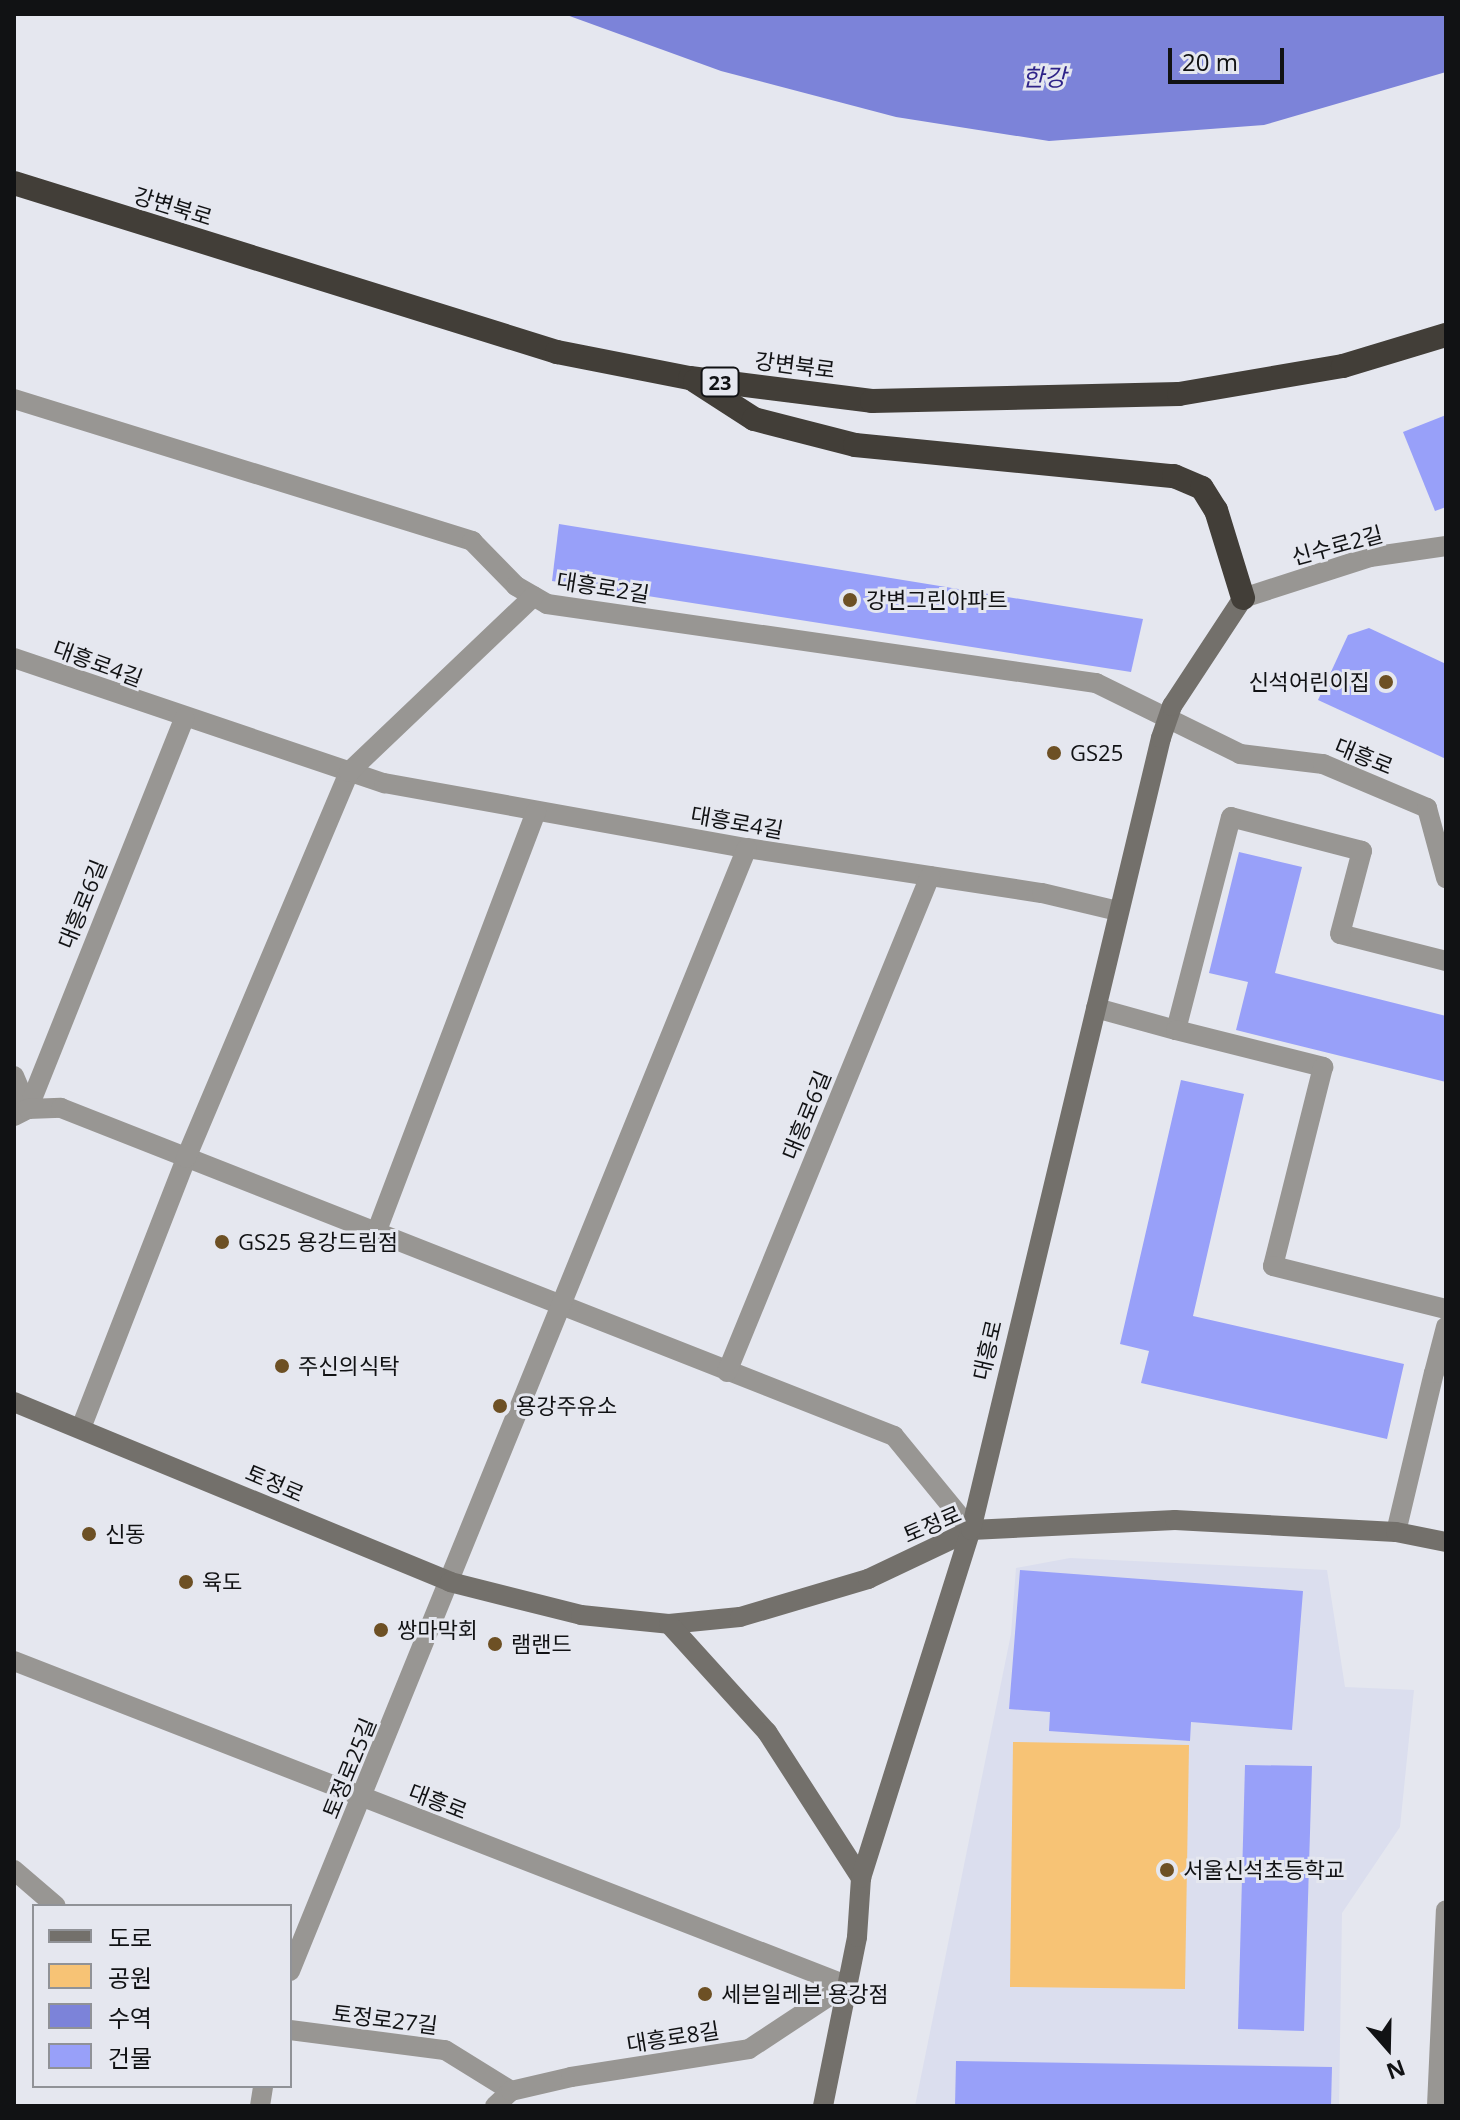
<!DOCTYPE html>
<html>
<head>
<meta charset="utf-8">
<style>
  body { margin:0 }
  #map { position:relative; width:1460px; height:2120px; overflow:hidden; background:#e5e7ef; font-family:"Open Sans","Noto Sans KR",sans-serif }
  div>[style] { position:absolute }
  .built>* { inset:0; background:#dbdeee }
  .green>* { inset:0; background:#f7c375 }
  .water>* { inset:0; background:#7c83d9 }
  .building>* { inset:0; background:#98a0f9 }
  .lane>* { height:20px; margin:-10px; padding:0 10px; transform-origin:10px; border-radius:10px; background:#989693 }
  .street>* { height:20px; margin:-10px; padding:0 10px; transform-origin:10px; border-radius:10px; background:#989693 }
  .secondary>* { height:20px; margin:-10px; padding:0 10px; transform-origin:10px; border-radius:10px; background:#73706b }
  .highway>* { height:24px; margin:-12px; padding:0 12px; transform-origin:12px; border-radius:12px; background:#423e38 }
  .dots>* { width:22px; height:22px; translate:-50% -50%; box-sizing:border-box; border:4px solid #e5e7ef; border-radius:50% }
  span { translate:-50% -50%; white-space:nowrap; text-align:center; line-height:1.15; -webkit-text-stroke:6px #e5e7ef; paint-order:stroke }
  .shield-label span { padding:2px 6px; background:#e5e7ef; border:2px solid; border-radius:6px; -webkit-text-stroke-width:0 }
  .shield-label { font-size:20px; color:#111214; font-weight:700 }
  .street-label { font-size:22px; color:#111214 }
  .poi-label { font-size:22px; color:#111214 }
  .left { translate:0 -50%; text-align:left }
  .right { translate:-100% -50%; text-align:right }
  .water-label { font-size:24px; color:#2e2388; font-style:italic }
  .frame { position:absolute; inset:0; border:16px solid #111214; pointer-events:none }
  .legend { position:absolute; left:32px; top:1904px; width:260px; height:184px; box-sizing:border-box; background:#e5e7ef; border:2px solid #909297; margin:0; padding:10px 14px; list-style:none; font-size:24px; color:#111214 }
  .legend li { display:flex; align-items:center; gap:16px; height:40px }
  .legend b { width:40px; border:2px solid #909297 }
  .north { position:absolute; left:1348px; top:2008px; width:80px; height:80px; -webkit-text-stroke:6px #e5e7ef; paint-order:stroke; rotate:160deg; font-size:22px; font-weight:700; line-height:32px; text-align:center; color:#111214 }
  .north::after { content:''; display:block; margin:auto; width:28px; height:36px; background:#111214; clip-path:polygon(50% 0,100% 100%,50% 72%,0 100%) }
  .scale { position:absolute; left:1168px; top:48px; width:116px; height:36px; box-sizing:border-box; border:4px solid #111214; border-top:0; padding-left:10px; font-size:24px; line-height:28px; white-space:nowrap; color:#111214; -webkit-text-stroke:6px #e5e7ef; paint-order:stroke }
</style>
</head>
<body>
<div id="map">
  <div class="built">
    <div style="clip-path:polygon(1070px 1558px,1327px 1570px,1345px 1687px,1414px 1690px,1400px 1827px,1342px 1913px,1339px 2106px,915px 2106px,1011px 1634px,1016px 1568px)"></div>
  </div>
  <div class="green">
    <div style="clip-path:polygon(1013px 1742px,1189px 1745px,1185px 1989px,1010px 1987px)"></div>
  </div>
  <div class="water">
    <div style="clip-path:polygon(564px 14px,1446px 14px,1446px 72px,1264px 125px,1049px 141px,896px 117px,721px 71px)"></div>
  </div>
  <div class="building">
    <div style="clip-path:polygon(1446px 415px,1446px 507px,1435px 511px,1403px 432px)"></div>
    <div style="clip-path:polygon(559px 524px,1143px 619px,1131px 672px,552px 581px)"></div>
    <div style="clip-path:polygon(1369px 628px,1446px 664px,1446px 759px,1318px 700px,1348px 635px)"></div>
    <div style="clip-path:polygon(1239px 852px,1302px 867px,1275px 973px,1446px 1016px,1446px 1082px,1236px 1030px,1248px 982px,1209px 973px)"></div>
    <div style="clip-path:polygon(1181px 1080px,1244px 1094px,1193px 1316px,1404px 1364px,1387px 1439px,1141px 1383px,1149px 1351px,1120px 1344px)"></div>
    <div style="clip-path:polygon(1020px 1570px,1303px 1591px,1292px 1730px,1191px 1722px,1190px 1741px,1049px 1731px,1050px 1712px,1009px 1709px)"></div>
    <div style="clip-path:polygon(1245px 1765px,1312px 1766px,1304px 2031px,1238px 2029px)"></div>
    <div style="clip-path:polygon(956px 2061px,1332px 2067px,1331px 2106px,955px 2106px)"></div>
  </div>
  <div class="lane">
    <div style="left:1096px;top:1008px;width:83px;rotate:15.4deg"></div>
    <div style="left:1396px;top:1532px;width:163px;rotate:-76.6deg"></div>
  </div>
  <div class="street">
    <div style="left:14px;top:399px;width:480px;rotate:17.2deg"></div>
    <div style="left:472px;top:541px;width:63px;rotate:45.6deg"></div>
    <div style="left:516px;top:586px;width:36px;rotate:30deg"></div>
    <div style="left:547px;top:604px;width:555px;rotate:8.19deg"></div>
    <div style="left:1096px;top:683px;width:161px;rotate:26.2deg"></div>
    <div style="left:1240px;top:754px;width:84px;rotate:6.9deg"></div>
    <div style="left:1323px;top:764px;width:113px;rotate:22.9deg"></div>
    <div style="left:1427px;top:808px;width:73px;rotate:74.8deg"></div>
    <div style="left:1243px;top:598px;width:133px;rotate:-17.9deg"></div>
    <div style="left:1370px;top:557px;width:77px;rotate:-8.2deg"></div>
    <div style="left:14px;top:658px;width:391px;rotate:18.7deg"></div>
    <div style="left:384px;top:783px;width:369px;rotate:10.2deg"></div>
    <div style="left:747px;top:848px;width:298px;rotate:8.7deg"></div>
    <div style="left:1042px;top:893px;width:78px;rotate:13.3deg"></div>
    <div style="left:1446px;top:961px;width:109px;rotate:-165.7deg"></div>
    <div style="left:1340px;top:934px;width:86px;rotate:-75.2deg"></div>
    <div style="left:1362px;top:851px;width:135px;rotate:-165.5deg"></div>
    <div style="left:1231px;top:817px;width:220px;rotate:104.5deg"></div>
    <div style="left:1176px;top:1030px;width:152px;rotate:14.1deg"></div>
    <div style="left:1323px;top:1067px;width:205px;rotate:104.1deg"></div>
    <div style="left:1273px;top:1266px;width:178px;rotate:14deg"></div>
    <div style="left:14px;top:1076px;width:36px;rotate:67deg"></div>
    <div style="left:28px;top:1109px;width:421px;rotate:-68.2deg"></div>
    <div style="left:14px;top:1116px;width:16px;rotate:-27deg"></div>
    <div style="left:28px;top:1109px;width:33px;rotate:-2deg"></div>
    <div style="left:61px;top:1108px;width:895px;rotate:21.49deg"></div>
    <div style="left:894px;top:1436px;width:122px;rotate:50.7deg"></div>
    <div style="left:376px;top:1233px;width:451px;rotate:-69.2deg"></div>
    <div style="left:727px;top:1372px;width:536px;rotate:-67.74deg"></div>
    <div style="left:1434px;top:1373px;width:48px;rotate:-75.4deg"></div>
    <div style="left:81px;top:1428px;width:290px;rotate:-68.7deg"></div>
    <div style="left:186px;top:1158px;width:419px;rotate:-67.1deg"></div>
    <div style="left:349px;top:772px;width:255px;rotate:-43.6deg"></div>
    <div style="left:14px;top:1661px;width:893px;rotate:21.28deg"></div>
    <div style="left:14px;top:1870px;width:55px;rotate:40.6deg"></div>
    <div style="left:290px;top:1971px;width:1212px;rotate:-67.86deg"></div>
    <div style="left:290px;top:2030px;width:156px;rotate:7.4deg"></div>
    <div style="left:445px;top:2050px;width:78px;rotate:31.8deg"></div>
    <div style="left:260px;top:2106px;width:20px;rotate:-81deg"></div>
    <div style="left:495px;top:2106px;width:22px;rotate:-43deg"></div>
    <div style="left:511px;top:2091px;width:62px;rotate:-13.1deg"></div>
    <div style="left:571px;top:2077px;width:180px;rotate:-8.9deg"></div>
    <div style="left:749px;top:2049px;width:116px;rotate:-33.4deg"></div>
    <div style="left:1437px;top:2106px;width:196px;rotate:-87.4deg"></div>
  </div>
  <div class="secondary">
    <div style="left:14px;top:1402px;width:472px;rotate:22.4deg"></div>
    <div style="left:450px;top:1582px;width:135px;rotate:14.1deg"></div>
    <div style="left:581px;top:1615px;width:88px;rotate:5.8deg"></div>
    <div style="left:669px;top:1624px;width:71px;rotate:-5.6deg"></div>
    <div style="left:740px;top:1617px;width:134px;rotate:-16.5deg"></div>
    <div style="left:868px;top:1579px;width:114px;rotate:-25.4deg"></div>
    <div style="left:971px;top:1530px;width:204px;rotate:-2.8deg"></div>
    <div style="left:1175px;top:1520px;width:221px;rotate:3.1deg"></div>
    <div style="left:1396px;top:1532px;width:51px;rotate:11.3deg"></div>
    <div style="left:669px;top:1624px;width:146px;rotate:47.8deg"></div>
    <div style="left:767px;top:1732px;width:174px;rotate:57.2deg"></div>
    <div style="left:823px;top:2106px;width:172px;rotate:-78.6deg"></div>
    <div style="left:857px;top:1937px;width:59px;rotate:-86.1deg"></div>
    <div style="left:861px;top:1878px;width:365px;rotate:-72.5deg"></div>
    <div style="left:971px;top:1530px;width:814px;rotate:-76.51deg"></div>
    <div style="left:1161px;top:738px;width:34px;rotate:-71deg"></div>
    <div style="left:1172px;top:706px;width:129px;rotate:-56.7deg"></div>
  </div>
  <div class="highway">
    <div style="left:14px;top:183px;width:569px;rotate:17.29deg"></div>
    <div style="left:557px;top:352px;width:136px;rotate:11.1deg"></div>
    <div style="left:690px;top:378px;width:183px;rotate:7.2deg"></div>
    <div style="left:872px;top:401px;width:307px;rotate:-1.3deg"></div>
    <div style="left:1179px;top:394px;width:166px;rotate:-9.7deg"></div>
    <div style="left:1343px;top:366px;width:108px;rotate:-16.8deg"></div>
    <div style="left:695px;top:381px;width:70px;rotate:32.8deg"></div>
    <div style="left:754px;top:419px;width:104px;rotate:14.4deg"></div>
    <div style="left:855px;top:445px;width:321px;rotate:5.6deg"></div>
    <div style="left:1174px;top:476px;width:30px;rotate:23deg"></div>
    <div style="left:1202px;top:488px;width:26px;rotate:58deg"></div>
    <div style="left:1216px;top:510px;width:92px;rotate:72.9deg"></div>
  </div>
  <div class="dots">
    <div style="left:850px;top:600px;background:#6d5024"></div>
    <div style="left:1386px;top:682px;background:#6d5024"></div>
    <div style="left:1054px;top:753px;background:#6d5024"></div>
    <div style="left:222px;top:1242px;background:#6d5024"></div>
    <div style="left:282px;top:1366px;background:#6d5024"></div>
    <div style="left:500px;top:1406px;background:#6d5024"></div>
    <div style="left:89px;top:1534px;background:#6d5024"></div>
    <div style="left:186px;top:1582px;background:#6d5024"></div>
    <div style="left:381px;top:1630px;background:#6d5024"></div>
    <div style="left:495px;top:1644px;background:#6d5024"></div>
    <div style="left:1167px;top:1870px;background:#6d5024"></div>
    <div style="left:705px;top:1994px;background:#6d5024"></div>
  </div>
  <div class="shield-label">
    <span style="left:720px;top:382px">23</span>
  </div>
  <div class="street-label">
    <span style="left:173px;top:206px;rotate:17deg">강변북로</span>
    <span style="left:795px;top:365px;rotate:7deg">강변북로</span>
    <span style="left:1337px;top:545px;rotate:-15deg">신수로2길</span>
    <span style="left:603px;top:587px;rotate:9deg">대흥로2길</span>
    <span style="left:98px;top:663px;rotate:20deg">대흥로4길</span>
    <span style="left:1364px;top:756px;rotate:22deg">대흥로</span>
    <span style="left:737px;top:822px;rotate:10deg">대흥로4길</span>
    <span style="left:82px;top:904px;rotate:-68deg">대흥로6길</span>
    <span style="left:806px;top:1115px;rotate:-68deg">대흥로6길</span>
    <span style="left:987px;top:1350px;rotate:-77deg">대흥로</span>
    <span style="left:275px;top:1483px;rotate:23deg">토정로</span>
    <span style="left:932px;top:1524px;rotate:-23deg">토정로</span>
    <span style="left:349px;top:1768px;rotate:-68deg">토정로25길</span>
    <span style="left:438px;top:1801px;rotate:21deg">대흥로</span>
    <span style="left:385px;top:2019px;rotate:7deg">토정로27길</span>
    <span style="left:673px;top:2037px;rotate:-9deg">대흥로8길</span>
  </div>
  <div class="poi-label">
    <span class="left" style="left:866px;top:600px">강변그린아파트</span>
    <span class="right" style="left:1370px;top:682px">신석어린이집</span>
    <span class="left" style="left:1070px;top:753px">GS25</span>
    <span class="left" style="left:238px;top:1242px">GS25 용강드림점</span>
    <span class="left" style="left:298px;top:1366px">주신의식탁</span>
    <span class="left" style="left:516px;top:1406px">용강주유소</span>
    <span class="left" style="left:105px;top:1534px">신동</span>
    <span class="left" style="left:202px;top:1582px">육도</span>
    <span class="left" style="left:397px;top:1630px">쌍마막회</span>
    <span class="left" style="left:511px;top:1644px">램랜드</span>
    <span class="left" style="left:1183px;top:1870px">서울신석초등학교</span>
    <span class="left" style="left:721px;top:1994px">세븐일레븐 용강점</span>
  </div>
  <div class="water-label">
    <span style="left:1044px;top:77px">한강</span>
  </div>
  <div class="frame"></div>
  <ul class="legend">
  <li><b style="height:10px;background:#73706b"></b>도로</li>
  <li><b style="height:22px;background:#f7c375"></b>공원</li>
  <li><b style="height:22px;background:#7c83d9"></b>수역</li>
  <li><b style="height:22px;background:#98a0f9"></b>건물</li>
  </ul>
  <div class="north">N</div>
  <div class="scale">20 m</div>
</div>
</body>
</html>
